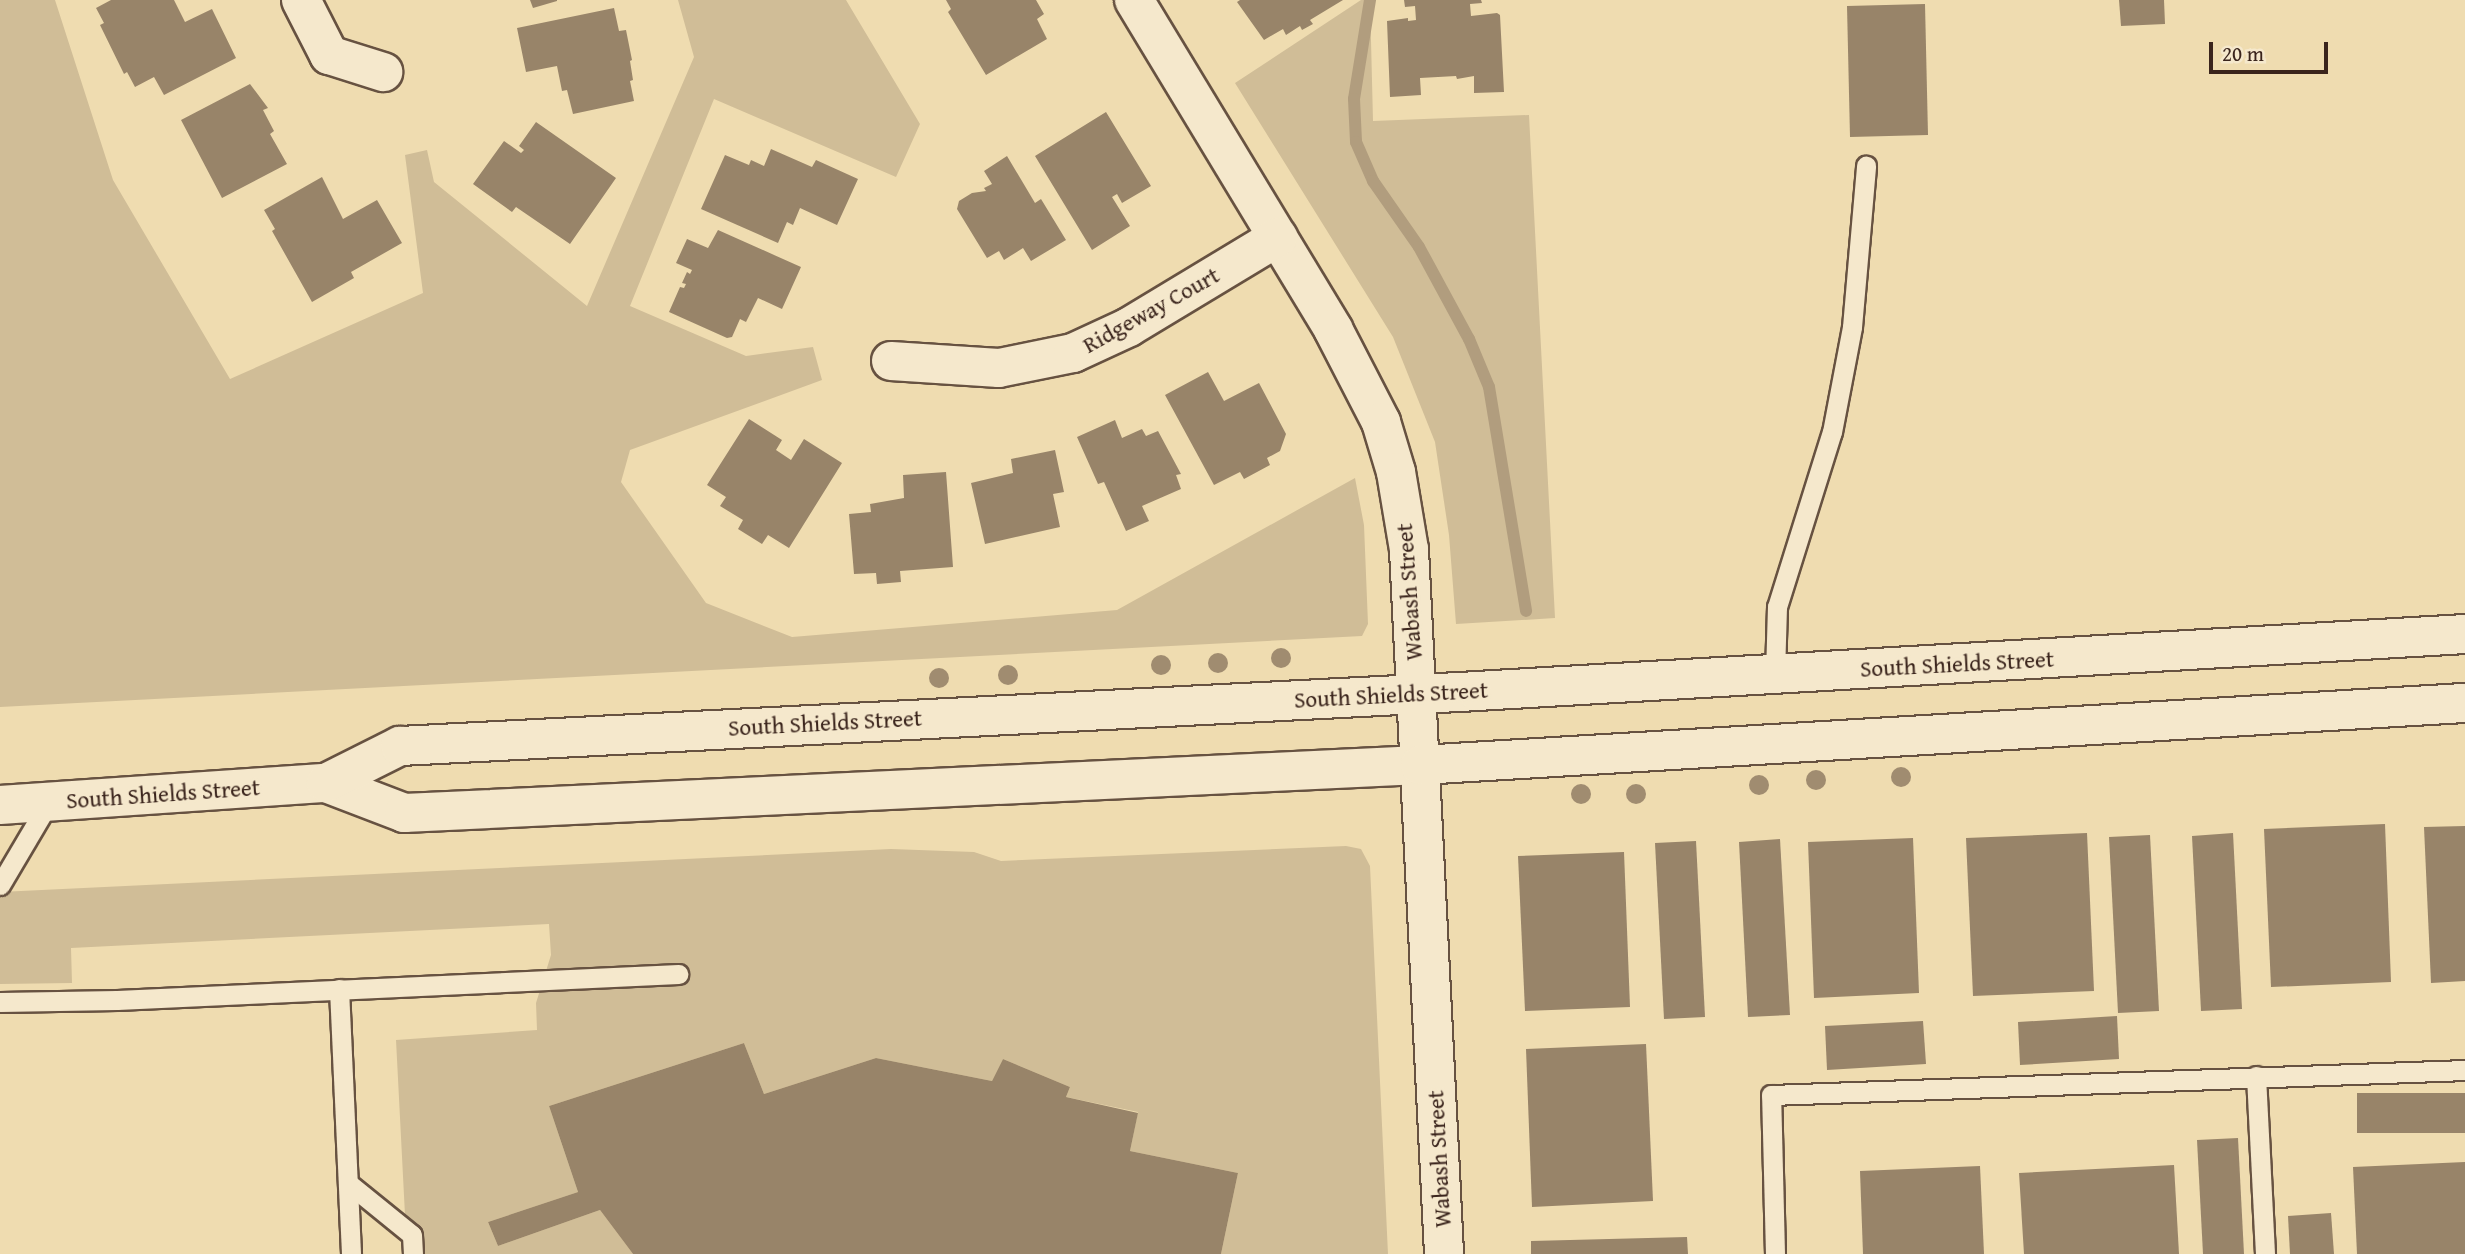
<!DOCTYPE html>
<html>
<head>
<meta charset="utf-8">
<style>
  body { margin:0 }
  #map { position:relative; width:2465px; height:1254px; overflow:hidden; background:#efdcb0; font-family:"Gentium Book Plus",serif }
  div>[style] { position:absolute }
  .green>* { inset:0; background:#d0bd97 }
  .stream>* { height:12px; margin:-6px; padding:0 6px; transform-origin:6px; border-radius:6px; background:#b19d7e }
  .building>* { inset:0; background:#988469 }
  .roads { filter:drop-shadow(2px 0 #675241) drop-shadow(-2px 0 #675241) drop-shadow(0 2px #675241) drop-shadow(0 -2px #675241) }
  .service>* { height:19px; margin:-9.5px; padding:0 9.5px; transform-origin:9.5px; border-radius:9.5px; background:#f5e8cc }
  .minor>* { height:38px; margin:-19px; padding:0 19px; transform-origin:19px; border-radius:19px; background:#f5e8cc }
  .secondary>* { height:38px; margin:-19px; padding:0 19px; transform-origin:19px; border-radius:19px; background:#f5e8cc }
  .trees>* { width:20px; height:20px; margin:-10px; border-radius:50%; background:#a08c70 }
  span { translate:-50% -50%; white-space:nowrap; text-align:center; line-height:1.15; -webkit-text-stroke:5px #f5e8cc; paint-order:stroke }
  .street-label { font-size:23px; color:#3a241c }
  .scale { position:absolute; left:2209px; top:42px; width:119px; height:32px; box-sizing:border-box; border:4px solid #3a241c; border-top:0; padding-left:9px; font-size:21px; line-height:24px; white-space:nowrap; color:#3a241c; -webkit-text-stroke:5px #f5e8cc; paint-order:stroke }
</style>
</head>
<body>
<div id="map">
  <div class="green">
    <div style="clip-path:polygon(0 0,55px 0,113px 180px,230px 379px,423px 293px,405px 155px,427px 150px,434px 182px,587px 306px,694px 57px,678px 0,846px 0,920px 124px,896px 177px,714px 99px,630px 306px,746px 356px,813px 347px,822px 380px,630px 450px,621px 482px,706px 603px,792px 637px,1117px 610px,1355px 478px,1364px 525px,1368px 624px,1362px 636px,0 707px)"></div>
    <div style="clip-path:polygon(1361px 0,1370px 0,1373px 121px,1529px 115px,1555px 618px,1456px 624px,1449px 535px,1435px 442px,1393px 337px,1235px 83px)"></div>
    <div style="clip-path:polygon(1346px 846px,1361px 849px,1370px 866px,1388px 1254px,1221px 1254px,1238px 1173px,1130px 1151px,1138px 1112px,1066px 1097px,1070px 1087px,1003px 1059px,992px 1081px,876px 1058px,764px 1094px,744px 1043px,549px 1106px,578px 1192px,488px 1222px,498px 1246px,600px 1210px,633px 1254px,407px 1254px,396px 1040px,537px 1030px,536px 1003px,551px 955px,549px 924px,71px 948px,72px 983px,0 984px,0 892px,891px 849px,974px 852px,1001px 861px)"></div>
  </div>
  <div class="stream">
    <div style="left:1370px;top:0;width:100px;rotate:99.2deg"></div>
    <div style="left:1354px;top:99px;width:43px;rotate:87.3deg"></div>
    <div style="left:1356px;top:142px;width:43px;rotate:66.4deg"></div>
    <div style="left:1373px;top:181px;width:80px;rotate:55.1deg"></div>
    <div style="left:1419px;top:247px;width:105px;rotate:61.5deg"></div>
    <div style="left:1469px;top:339px;width:52px;rotate:67.4deg"></div>
    <div style="left:1489px;top:387px;width:227px;rotate:80.6deg"></div>
  </div>
  <div class="building">
    <div style="clip-path:polygon(111px 0,174px 0,185px 22px,212px 9px,236px 58px,164px 95px,154px 77px,135px 87px,127px 72px,124px 74px,100px 25px,104px 23px,96px 8px)"></div>
    <div style="clip-path:polygon(530px 0,557px 0,557px 1px,533px 8px)"></div>
    <div style="clip-path:polygon(946px 0,1036px 0,1044px 14px,1037px 19px,1047px 39px,986px 75px,948px 12px,951px 9px)"></div>
    <div style="clip-path:polygon(1240px 0,1343px 0,1310px 20px,1313px 24px,1302px 30px,1300px 26px,1286px 35px,1283px 29px,1264px 40px,1237px 2px)"></div>
    <div style="clip-path:polygon(1404px 0,1481px 0,1482px 3px,1470px 4px,1471px 16px,1497px 13px,1500px 15px,1504px 92px,1474px 93px,1474px 76px,1457px 79px,1456px 76px,1420px 78px,1421px 95px,1390px 97px,1387px 21px,1408px 18px,1408px 21px,1416px 20px,1415px 6px,1405px 7px)"></div>
    <div style="clip-path:polygon(2119px 0,2164px 0,2165px 24px,2121px 26px)"></div>
    <div style="clip-path:polygon(1925px 4px,1928px 135px,1850px 137px,1847px 6px)"></div>
    <div style="clip-path:polygon(614px 8px,619px 31px,626px 30px,632px 60px,630px 61px,633px 80px,630px 81px,634px 101px,573px 114px,567px 90px,562px 91px,557px 66px,526px 72px,517px 28px)"></div>
    <div style="clip-path:polygon(250px 84px,268px 108px,263px 110px,274px 131px,270px 134px,287px 164px,222px 198px,181px 120px)"></div>
    <div style="clip-path:polygon(1106px 112px,1151px 186px,1122px 203px,1117px 194px,1112px 197px,1130px 226px,1092px 250px,1035px 156px)"></div>
    <div style="clip-path:polygon(536px 122px,616px 178px,570px 244px,516px 207px,512px 212px,473px 184px,504px 141px,521px 153px,524px 150px,519px 146px)"></div>
    <div style="clip-path:polygon(771px 149px,812px 167px,816px 160px,858px 179px,837px 225px,800px 208px,793px 225px,787px 222px,778px 243px,701px 209px,725px 155px,749px 165px,751px 160px,764px 166px)"></div>
    <div style="clip-path:polygon(1007px 156px,1035px 203px,1041px 199px,1066px 240px,1031px 261px,1023px 248px,1004px 260px,999px 251px,987px 258px,957px 209px,959px 201px,972px 193px,986px 191px,984px 188px,992px 184px,984px 171px)"></div>
    <div style="clip-path:polygon(322px 177px,343px 219px,377px 200px,402px 243px,351px 272px,354px 278px,312px 302px,272px 231px,275px 229px,264px 210px)"></div>
    <div style="clip-path:polygon(718px 230px,801px 267px,782px 309px,758px 298px,746px 322px,740px 319px,732px 337px,727px 338px,669px 312px,680px 287px,684px 288px,686px 284px,682px 283px,687px 272px,690px 274px,692px 270px,676px 263px,687px 239px,708px 248px)"></div>
    <div style="clip-path:polygon(1208px 372px,1224px 401px,1259px 383px,1286px 434px,1280px 451px,1267px 458px,1270px 465px,1244px 479px,1240px 472px,1214px 485px,1165px 395px)"></div>
    <div style="clip-path:polygon(749px 419px,782px 440px,776px 450px,791px 460px,804px 439px,842px 463px,789px 548px,768px 535px,762px 544px,738px 529px,743px 520px,720px 506px,726px 497px,707px 485px)"></div>
    <div style="clip-path:polygon(1115px 420px,1122px 438px,1142px 429px,1146px 436px,1158px 431px,1181px 474px,1176px 475px,1181px 489px,1142px 506px,1149px 521px,1126px 531px,1104px 482px,1098px 484px,1077px 437px)"></div>
    <div style="clip-path:polygon(1055px 450px,1064px 492px,1053px 494px,1060px 527px,985px 544px,971px 483px,1013px 473px,1011px 459px)"></div>
    <div style="clip-path:polygon(946px 472px,953px 567px,900px 571px,901px 582px,877px 584px,876px 573px,854px 574px,849px 514px,871px 512px,870px 504px,904px 498px,903px 475px)"></div>
    <div style="clip-path:polygon(2385px 824px,2391px 982px,2271px 987px,2264px 829px)"></div>
    <div style="clip-path:polygon(2465px 826px,2465px 981px,2431px 983px,2424px 827px)"></div>
    <div style="clip-path:polygon(2087px 833px,2094px 991px,1973px 996px,1966px 838px)"></div>
    <div style="clip-path:polygon(2233px 833px,2242px 1009px,2201px 1011px,2192px 836px)"></div>
    <div style="clip-path:polygon(2150px 835px,2159px 1011px,2118px 1013px,2109px 837px)"></div>
    <div style="clip-path:polygon(1913px 838px,1919px 993px,1814px 998px,1808px 842px)"></div>
    <div style="clip-path:polygon(1780px 839px,1790px 1015px,1748px 1017px,1739px 842px)"></div>
    <div style="clip-path:polygon(1696px 841px,1705px 1017px,1664px 1019px,1655px 843px)"></div>
    <div style="clip-path:polygon(1624px 852px,1630px 1007px,1525px 1011px,1518px 856px)"></div>
    <div style="clip-path:polygon(2117px 1016px,2119px 1059px,2020px 1065px,2018px 1022px)"></div>
    <div style="clip-path:polygon(1923px 1021px,1926px 1064px,1827px 1070px,1825px 1026px)"></div>
    <div style="clip-path:polygon(744px 1043px,764px 1094px,876px 1058px,992px 1081px,1003px 1059px,1070px 1087px,1066px 1097px,1138px 1113px,1130px 1151px,1238px 1173px,1221px 1254px,633px 1254px,600px 1210px,498px 1246px,488px 1222px,578px 1192px,549px 1106px)"></div>
    <div style="clip-path:polygon(1646px 1044px,1653px 1201px,1532px 1207px,1526px 1049px)"></div>
    <div style="clip-path:polygon(2357px 1093px,2465px 1093px,2465px 1133px,2357px 1133px)"></div>
    <div style="clip-path:polygon(2238px 1138px,2244px 1254px,2203px 1254px,2197px 1140px)"></div>
    <div style="clip-path:polygon(2465px 1162px,2465px 1254px,2357px 1254px,2353px 1167px)"></div>
    <div style="clip-path:polygon(2174px 1165px,2179px 1254px,2024px 1254px,2019px 1173px)"></div>
    <div style="clip-path:polygon(1980px 1166px,1984px 1254px,1863px 1254px,1860px 1171px)"></div>
    <div style="clip-path:polygon(2331px 1213px,2334px 1254px,2290px 1254px,2288px 1216px)"></div>
    <div style="clip-path:polygon(1687px 1237px,1688px 1254px,1531px 1254px,1531px 1241px)"></div>
  </div>
  <div class="roads">
    <div class="service">
      <div style="left:1775px;top:674px;width:67px;rotate:-88.3deg"></div>
      <div style="left:1777px;top:607px;width:183px;rotate:-72.6deg"></div>
      <div style="left:1832px;top:432px;width:107px;rotate:-79.2deg"></div>
      <div style="left:1852px;top:327px;width:162px;rotate:-85deg"></div>
      <div style="left:0;top:885px;width:96px;rotate:-59.4deg"></div>
      <div style="left:339px;top:989px;width:265px;rotate:87.4deg"></div>
      <div style="left:0;top:1002px;width:117px;rotate:-1deg"></div>
      <div style="left:117px;top:1000px;width:562px;rotate:-2.65deg"></div>
      <div style="left:2256px;top:1076px;width:178px;rotate:87.1deg"></div>
      <div style="left:348px;top:1183px;width:82px;rotate:39.1deg"></div>
      <div style="left:412px;top:1235px;width:19px;rotate:87deg"></div>
      <div style="left:1775px;top:1254px;width:159px;rotate:-91.4deg"></div>
      <div style="left:1771px;top:1095px;width:694px;rotate:-2.06deg"></div>
    </div>
    <div class="minor">
      <div style="left:301px;top:0;width:62px;rotate:63deg"></div>
      <div style="left:329px;top:55px;width:57px;rotate:17.5deg"></div>
      <div style="left:1134px;top:0;width:385px;rotate:58.8deg"></div>
      <div style="left:1333px;top:329px;width:105px;rotate:62.7deg"></div>
      <div style="left:1381px;top:422px;width:52px;rotate:73.3deg"></div>
      <div style="left:1396px;top:472px;width:79px;rotate:80.5deg"></div>
      <div style="left:1409px;top:550px;width:705px;rotate:87.15deg"></div>
      <div style="left:891px;top:361px;width:108px;rotate:3.7deg"></div>
      <div style="left:999px;top:368px;width:76px;rotate:-11.5deg"></div>
      <div style="left:1073px;top:353px;width:62px;rotate:-24.9deg"></div>
      <div style="left:1129px;top:327px;width:174px;rotate:-31.1deg"></div>
    </div>
    <div class="secondary">
      <div style="left:326px;top:783px;width:84px;rotate:21deg"></div>
      <div style="left:404px;top:813px;width:1017px;rotate:-2.7deg"></div>
      <div style="left:1420px;top:765px;width:1047px;rotate:-3.4deg"></div>
      <div style="left:0;top:805px;width:327px;rotate:-3.9deg"></div>
      <div style="left:326px;top:783px;width:83px;rotate:-26.6deg"></div>
      <div style="left:400px;top:746px;width:1078px;rotate:-2.92deg"></div>
      <div style="left:1477px;top:691px;width:990px;rotate:-3.3deg"></div>
    </div>
  </div>
  <div class="trees">
    <div style="left:1281px;top:658px"></div>
    <div style="left:1218px;top:663px"></div>
    <div style="left:1161px;top:665px"></div>
    <div style="left:1008px;top:675px"></div>
    <div style="left:939px;top:678px"></div>
    <div style="left:1901px;top:777px"></div>
    <div style="left:1816px;top:780px"></div>
    <div style="left:1759px;top:785px"></div>
    <div style="left:1581px;top:794px"></div>
    <div style="left:1636px;top:794px"></div>
  </div>
  <div class="street-label">
    <span style="left:1151px;top:310px;rotate:-29deg">Ridgeway Court</span>
    <span style="left:1409px;top:592px;rotate:-94deg">Wabash Street</span>
    <span style="left:1957px;top:664px;rotate:-3deg">South Shields Street</span>
    <span style="left:1391px;top:695px;rotate:-3deg">South Shields Street</span>
    <span style="left:825px;top:723px;rotate:-3deg">South Shields Street</span>
    <span style="left:163px;top:794px;rotate:-4deg">South Shields Street</span>
    <span style="left:1439px;top:1159px;rotate:-93deg">Wabash Street</span>
  </div>
  <div class="scale">20 m</div>
</div>
</body>
</html>
